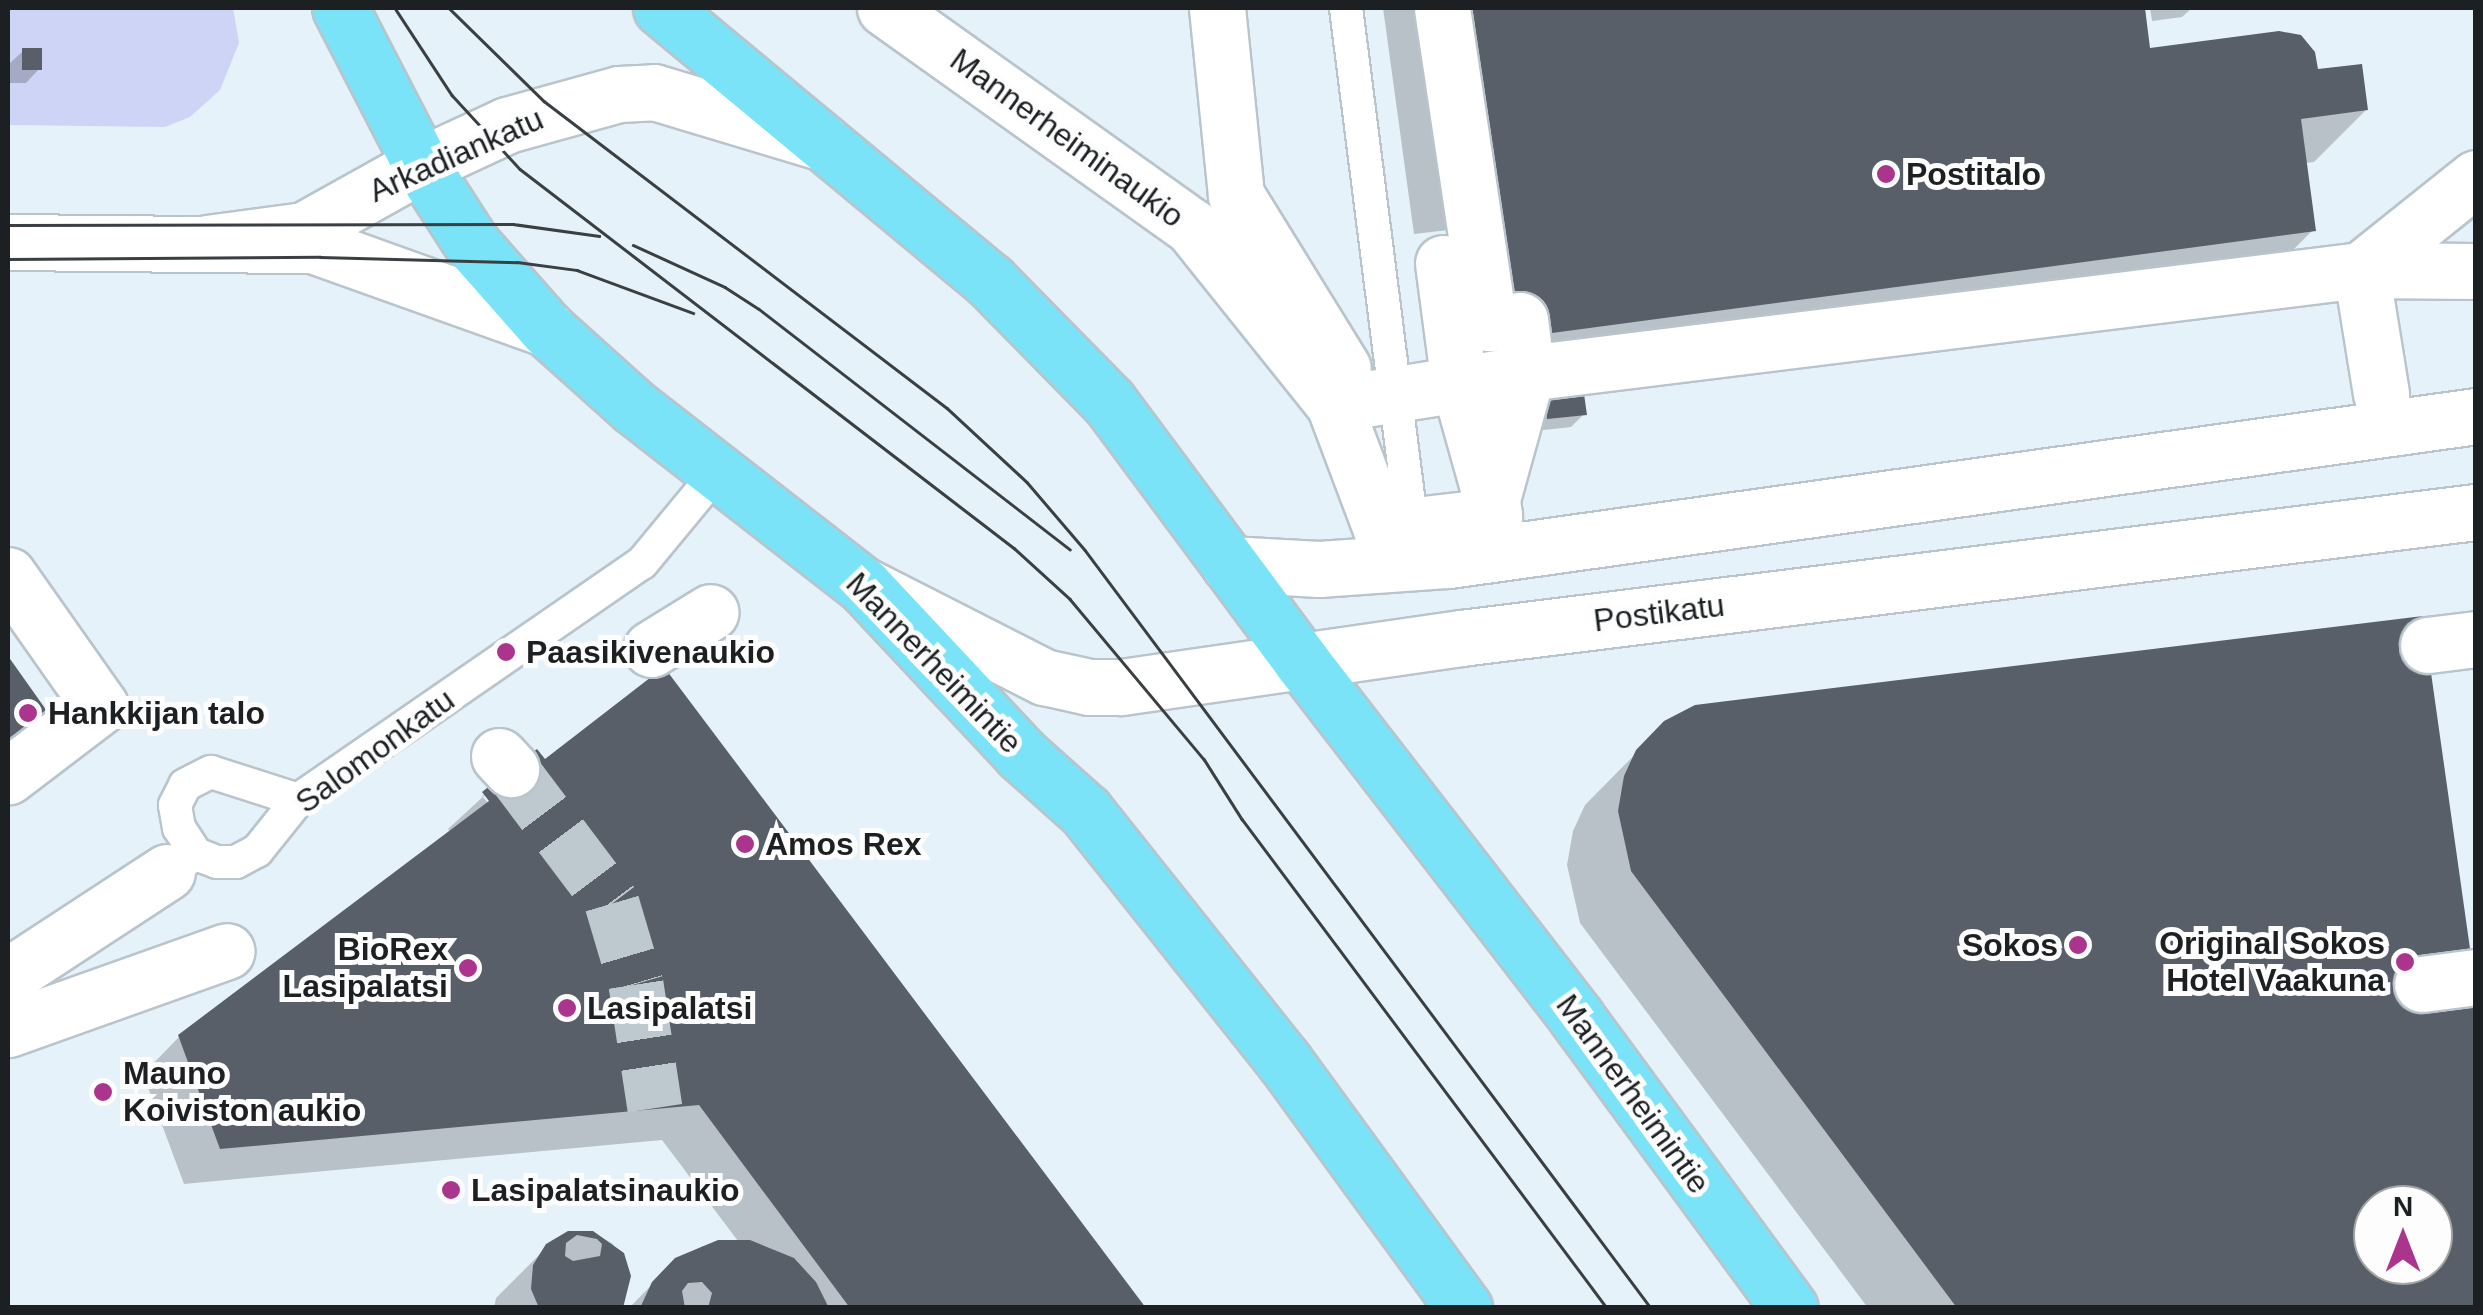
<!DOCTYPE html>
<html>
<head>
<meta charset="utf-8">
<style>
  body { margin:0 }
  #map { position:relative; width:2483px; height:1315px; overflow:hidden; background:#e6f2fa; font-family:Arial,sans-serif }
  div>[style] { position:absolute }
  .green>* { inset:0; background:#ced4f6 }
  .shadow>* { inset:0; background:#0003 }
  .building>* { inset:0; background:#595f68 }
  .street-tunnel>* { height:55px; margin-top:-27.5px; transform-origin:0; background:repeating-linear-gradient(90deg,#bec8cf 0 55px,transparent 0 83px) }
  .roads { filter:drop-shadow(2px 0 #b9c4cb) drop-shadow(-2px 0 #b9c4cb) drop-shadow(0 2px #b9c4cb) drop-shadow(0 -2px #b9c4cb) }
  .lane>* { height:32px; margin:-16px; padding:0 16px; transform-origin:16px; border-radius:16px; background:#fff }
  .street>* { height:55px; margin:-27.5px; padding:0 27.5px; transform-origin:27.5px; border-radius:27.5px; background:#fff }
  .secondary>* { height:55px; margin:-27.5px; padding:0 27.5px; transform-origin:27.5px; border-radius:27.5px; background:#fff }
  .primary>* { height:55px; margin:-27.5px; padding:0 27.5px; transform-origin:27.5px; border-radius:27.5px; background:#7ae3f7 }
  .tram>* { height:2.5px; margin:-1.25px; padding:0 1.25px; transform-origin:1.25px; border-radius:1.25px; background:#3a3f42 }
  .dots>* { width:28px; height:28px; translate:-50% -50%; box-sizing:border-box; border:5px solid #fdfdfd; border-radius:50% }
  span { translate:-50% -50%; white-space:nowrap; text-align:center; line-height:1.15; -webkit-text-stroke:10px #fdfdfd; paint-order:stroke }
  .street-label { font-size:32px; color:#1c2022 }
  .poi-label { font-size:32px; color:#1c2022; font-weight:700 }
  .left { translate:0 -50%; text-align:left }
  .right { translate:-100% -50%; text-align:right }
  .frame { position:absolute; inset:0; border:10px solid #1c2022; pointer-events:none }
  .north { position:absolute; left:2353px; top:1185px; width:100px; height:100px; box-sizing:border-box; background:#fdfdfd; border:2px solid #a3a5a5; border-radius:50%; rotate:0deg; font-size:28px; font-weight:700; line-height:40px; text-align:center; color:#1c2022 }
  .north::after { content:''; display:block; margin:auto; width:35px; height:45px; background:#ab358d; clip-path:polygon(50% 0,100% 100%,50% 72%,0 100%) }
</style>
</head>
<body>
<div id="map">
  <div class="green">
    <div style="clip-path:polygon(8px 8px,233px 8px,239px 43px,220px 90px,190px 117px,165px 127px,8px 125px)"></div>
  </div>
  <div class="shadow">
    <div style="clip-path:polygon(1383px 8px,2142px 8px,2148px 51px,2316px 72px,2366px 110px,2314px 162px,2305px 163px,2313px 230px,2261px 282px,1471px 388px,1449px 230px,1414px 234px)"></div>
    <div style="clip-path:polygon(2150px 8px,2192px 8px,2182px 17px,2152px 21px)"></div>
    <div style="clip-path:polygon(23px 51px,39px 69px,26px 83px,9px 83px,9px 64px)"></div>
    <div style="clip-path:polygon(1531px 401px,1584px 414px,1571px 427px,1535px 431px)"></div>
    <div style="clip-path:polygon(evenodd,663px 671px,1141px 1308px,629px 1308px,676px 1260px,703px 1246px,738px 1241px,662px 1140px,184px 1184px,143px 1074px,179px 1037px,451px 833px,448px 829px,512px 770px,536px 753px,545px 763px,663px 671px,486px 793px,499px 809px,496px 812px,482px 796px,486px 793px)"></div>
    <div style="clip-path:polygon(evenodd,1666px 723px,2476px 1009px,2476px 1308px,1868px 1308px,1580px 923px,1567px 865px,1573px 831px,1585px 805px,1666px 723px,2373px 1205px,2433px 1205px,2433px 1265px,2373px 1265px,2373px 1205px)"></div>
    <div style="clip-path:polygon(574px 1232px,594px 1233px,613px 1244px,629px 1276px,619px 1308px,494px 1308px,496px 1298px,539px 1255px)"></div>
  </div>
  <div class="building">
    <div style="clip-path:polygon(1442px 8px,2145px 8px,2150px 48px,2279px 31px,2301px 35px,2315px 52px,2318px 69px,2362px 64px,2368px 110px,2301px 119px,2316px 231px,1522px 337px,1489px 323px)"></div>
    <div style="clip-path:polygon(22px 48px,42px 48px,42px 70px,22px 70px)"></div>
    <div style="clip-path:polygon(1582px 380px,1587px 415px,1547px 419px,1543px 385px)"></div>
    <div style="clip-path:polygon(evenodd,2423px 616px,2476px 991px,2476px 1308px,1957px 1308px,1631px 871px,1618px 811px,1624px 776px,1636px 750px,1664px 721px,1695px 705px,2423px 616px,2373px 1205px,2433px 1205px,2433px 1265px,2373px 1265px,2373px 1205px)"></div>
    <div style="clip-path:polygon(8px 656px,54px 721px,8px 755px)"></div>
    <div style="clip-path:polygon(664px 667px,1146px 1308px,850px 1308px,699px 1105px,220px 1149px,178px 1035px,489px 801px,482px 792px,511px 769px,537px 749px,545px 759px)"></div>
    <div style="clip-path:polygon(evenodd,568px 1231px,593px 1231px,624px 1253px,631px 1276px,623px 1308px,539px 1308px,531px 1289px,533px 1265px,546px 1244px,568px 1231px,577px 1235px,597px 1239px,602px 1244px,600px 1256px,573px 1261px,565px 1256px,566px 1243px,577px 1235px)"></div>
    <div style="clip-path:polygon(718px 1240px,750px 1240px,794px 1258px,816px 1282px,829px 1308px,708px 1308px,712px 1293px,702px 1282px,688px 1283px,682px 1291px,685px 1308px,640px 1308px,652px 1282px,675px 1258px)"></div>
  </div>
  <div class="street-tunnel">
    <div style="left:511px;top:769px;width:168px;rotate:53deg"></div>
    <div style="left:612px;top:903px;width:84px;rotate:73.5deg"></div>
    <div style="left:636px;top:984px;width:125px;rotate:81.3deg"></div>
  </div>
  <div class="roads">
    <div class="lane">
      <div style="left:1346px;top:8px;width:539px;rotate:82.76deg"></div>
      <div style="left:196px;top:854px;width:31px;rotate:-123deg"></div>
      <div style="left:179px;top:828px;width:23px;rotate:-100deg"></div>
      <div style="left:175px;top:805px;width:22px;rotate:-63deg"></div>
      <div style="left:185px;top:785px;width:29px;rotate:-27deg"></div>
      <div style="left:211px;top:772px;width:91px;rotate:17.8deg"></div>
      <div style="left:167px;top:872px;width:34px;rotate:-32deg"></div>
      <div style="left:196px;top:854px;width:22px;rotate:21deg"></div>
      <div style="left:217px;top:862px;width:19px"></div>
      <div style="left:236px;top:862px;width:24px;rotate:-28deg"></div>
      <div style="left:257px;top:851px;width:65px;rotate:-51.2deg"></div>
      <div style="left:298px;top:800px;width:418px;rotate:-34.6deg"></div>
      <div style="left:642px;top:563px;width:119px;rotate:-50.4deg"></div>
    </div>
    <div class="street">
      <div style="left:885px;top:8px;width:377px;rotate:35.5deg"></div>
      <div style="left:1192px;top:227px;width:227px;rotate:51.3deg"></div>
      <div style="left:1334px;top:404px;width:134px;rotate:69.4deg"></div>
      <div style="left:1381px;top:529px;width:114px;rotate:-6.6deg"></div>
      <div style="left:1494px;top:516px;width:17px;rotate:-97deg"></div>
      <div style="left:1492px;top:499px;width:131px;rotate:-74.5deg"></div>
      <div style="left:1527px;top:373px;width:53px;rotate:-97.5deg"></div>
      <div style="left:1520px;top:320px;width:31px;rotate:174deg"></div>
      <div style="left:1489px;top:323px;width:318px;rotate:-98.5deg"></div>
      <div style="left:1217px;top:8px;width:188px;rotate:84.2deg"></div>
      <div style="left:1236px;top:195px;width:203px;rotate:58.3deg"></div>
      <div style="left:1443px;top:263px;width:122px;rotate:82.5deg"></div>
      <div style="left:1459px;top:384px;width:123px;rotate:74.4deg"></div>
      <div style="left:2361px;top:270px;width:147px;rotate:-38.7deg"></div>
      <div style="left:2361px;top:270px;width:126px;rotate:80.8deg"></div>
      <div style="left:1334px;top:404px;width:195px;rotate:-9.1deg"></div>
      <div style="left:1527px;top:373px;width:840px;rotate:-7.04deg"></div>
      <div style="left:2361px;top:270px;width:115px;rotate:0.5deg"></div>
      <div style="left:8px;top:575px;width:160px;rotate:54.9deg"></div>
      <div style="left:100px;top:706px;width:116px;rotate:142.7deg"></div>
      <div style="left:2428px;top:645px;width:48px;rotate:-7.1deg"></div>
      <div style="left:651px;top:649px;width:70px;rotate:-31.7deg"></div>
      <div style="left:499px;top:756px;width:18px;rotate:47deg"></div>
      <div style="left:8px;top:976px;width:190px;rotate:-33.2deg"></div>
      <div style="left:2422px;top:984px;width:54px;rotate:-7.4deg"></div>
      <div style="left:8px;top:1029px;width:232px;rotate:-19.6deg"></div>
    </div>
    <div class="secondary">
      <div style="left:8px;top:242px;width:305px;rotate:0.6deg"></div>
      <div style="left:313px;top:245px;width:249px;rotate:19.7deg"></div>
      <div style="left:207px;top:243px;width:98px;rotate:-7.6deg"></div>
      <div style="left:304px;top:230px;width:134px;rotate:-29.1deg"></div>
      <div style="left:421px;top:165px;width:95px;rotate:-24.9deg"></div>
      <div style="left:507px;top:125px;width:116px;rotate:-15.5deg"></div>
      <div style="left:619px;top:94px;width:35px;rotate:-3deg"></div>
      <div style="left:654px;top:92px;width:177px;rotate:16.7deg"></div>
      <div style="left:1229px;top:564px;width:90px;rotate:3.2deg"></div>
      <div style="left:1319px;top:569px;width:130px;rotate:-4deg"></div>
      <div style="left:1449px;top:560px;width:1037px;rotate:-7.98deg"></div>
      <div style="left:867px;top:587px;width:199px;rotate:27deg"></div>
      <div style="left:1044px;top:677px;width:46px;rotate:12.5deg"></div>
      <div style="left:1089px;top:687px;width:32px"></div>
      <div style="left:1121px;top:687px;width:344px;rotate:-8.2deg"></div>
      <div style="left:1461px;top:638px;width:1023px;rotate:-7.08deg"></div>
    </div>
    <div class="primary">
      <div style="left:340px;top:8px;width:177px;rotate:62.7deg"></div>
      <div style="left:421px;top:165px;width:94px;rotate:57.2deg"></div>
      <div style="left:472px;top:244px;width:113px;rotate:48.6deg"></div>
      <div style="left:547px;top:329px;width:117px;rotate:41.9deg"></div>
      <div style="left:634px;top:407px;width:291px;rotate:37.9deg"></div>
      <div style="left:864px;top:586px;width:230px;rotate:46.9deg"></div>
      <div style="left:1021px;top:754px;width:86px;rotate:41.7deg"></div>
      <div style="left:1085px;top:811px;width:320px;rotate:51.5deg"></div>
      <div style="left:1284px;top:1061px;width:306px;rotate:53.9deg"></div>
      <div style="left:661px;top:8px;width:428px;rotate:39.7deg"></div>
      <div style="left:990px;top:281px;width:170px;rotate:45.5deg"></div>
      <div style="left:1109px;top:402px;width:324px;rotate:53.4deg"></div>
      <div style="left:1302px;top:662px;width:448px;rotate:52.3deg"></div>
      <div style="left:1576px;top:1017px;width:361px;rotate:53.7deg"></div>
    </div>
  </div>
  <div class="tram">
    <div style="left:395px;top:8px;width:104px;rotate:56.8deg"></div>
    <div style="left:452px;top:95px;width:100px;rotate:47.4deg"></div>
    <div style="left:520px;top:169px;width:623px;rotate:37.5deg"></div>
    <div style="left:1014px;top:548px;width:76px;rotate:42.3deg"></div>
    <div style="left:1070px;top:599px;width:209px;rotate:50.1deg"></div>
    <div style="left:1204px;top:759px;width:71px;rotate:57.7deg"></div>
    <div style="left:1242px;top:819px;width:610px;rotate:53.26deg"></div>
    <div style="left:449px;top:8px;width:133px;rotate:44.4deg"></div>
    <div style="left:544px;top:101px;width:507px;rotate:37.3deg"></div>
    <div style="left:947px;top:408px;width:109px;rotate:42.8deg"></div>
    <div style="left:1027px;top:482px;width:89px;rotate:49.5deg"></div>
    <div style="left:1085px;top:550px;width:946px;rotate:53.25deg"></div>
    <div style="left:8px;top:225px;width:505px;rotate:-0.11deg"></div>
    <div style="left:513px;top:224px;width:87px;rotate:7.9deg"></div>
    <div style="left:633px;top:245px;width:101px;rotate:24.5deg"></div>
    <div style="left:725px;top:287px;width:40px;rotate:32.9deg"></div>
    <div style="left:759px;top:309px;width:393px;rotate:37.7deg"></div>
    <div style="left:8px;top:259px;width:312px;rotate:-0.4deg"></div>
    <div style="left:320px;top:257px;width:197px;rotate:1.5deg"></div>
    <div style="left:517px;top:262px;width:61px;rotate:7.6deg"></div>
    <div style="left:577px;top:270px;width:124px;rotate:20.3deg"></div>
  </div>
  <div class="dots">
    <div style="left:1886px;top:174px;background:#ab358d"></div>
    <div style="left:506px;top:652px;background:#ab358d"></div>
    <div style="left:28px;top:713px;background:#ab358d"></div>
    <div style="left:745px;top:844px;background:#ab358d"></div>
    <div style="left:2078px;top:945px;background:#ab358d"></div>
    <div style="left:2405px;top:962px;background:#ab358d"></div>
    <div style="left:468px;top:968px;background:#ab358d"></div>
    <div style="left:567px;top:1008px;background:#ab358d"></div>
    <div style="left:103px;top:1092px;background:#ab358d"></div>
    <div style="left:451px;top:1190px;background:#ab358d"></div>
  </div>
  <div class="street-label">
    <span style="left:1067px;top:138px;rotate:36deg">Mannerheiminaukio</span>
    <span style="left:456px;top:155px;rotate:-24deg">Arkadiankatu</span>
    <span style="left:1659px;top:613px;rotate:-7deg">Postikatu</span>
    <span style="left:934px;top:663px;rotate:46deg">Mannerheimintie</span>
    <span style="left:375px;top:751px;rotate:-36deg">Salomonkatu</span>
    <span style="left:1633px;top:1094px;rotate:54deg">Mannerheimintie</span>
  </div>
  <div class="poi-label">
    <span class="left" style="left:1906px;top:174px">Postitalo</span>
    <span class="left" style="left:526px;top:652px">Paasikivenaukio</span>
    <span class="left" style="left:48px;top:713px">Hankkijan talo</span>
    <span class="left" style="left:765px;top:844px">Amos Rex</span>
    <span class="right" style="left:2385px;top:962px">Original Sokos<br>Hotel Vaakuna</span>
    <span class="right" style="left:2058px;top:945px">Sokos</span>
    <span class="right" style="left:448px;top:968px">BioRex<br>Lasipalatsi</span>
    <span class="left" style="left:587px;top:1008px">Lasipalatsi</span>
    <span class="left" style="left:123px;top:1092px">Mauno<br>Koiviston aukio</span>
    <span class="left" style="left:471px;top:1190px">Lasipalatsinaukio</span>
  </div>
  <div class="frame"></div>
  <div class="north">N</div>
</div>
</body>
</html>
